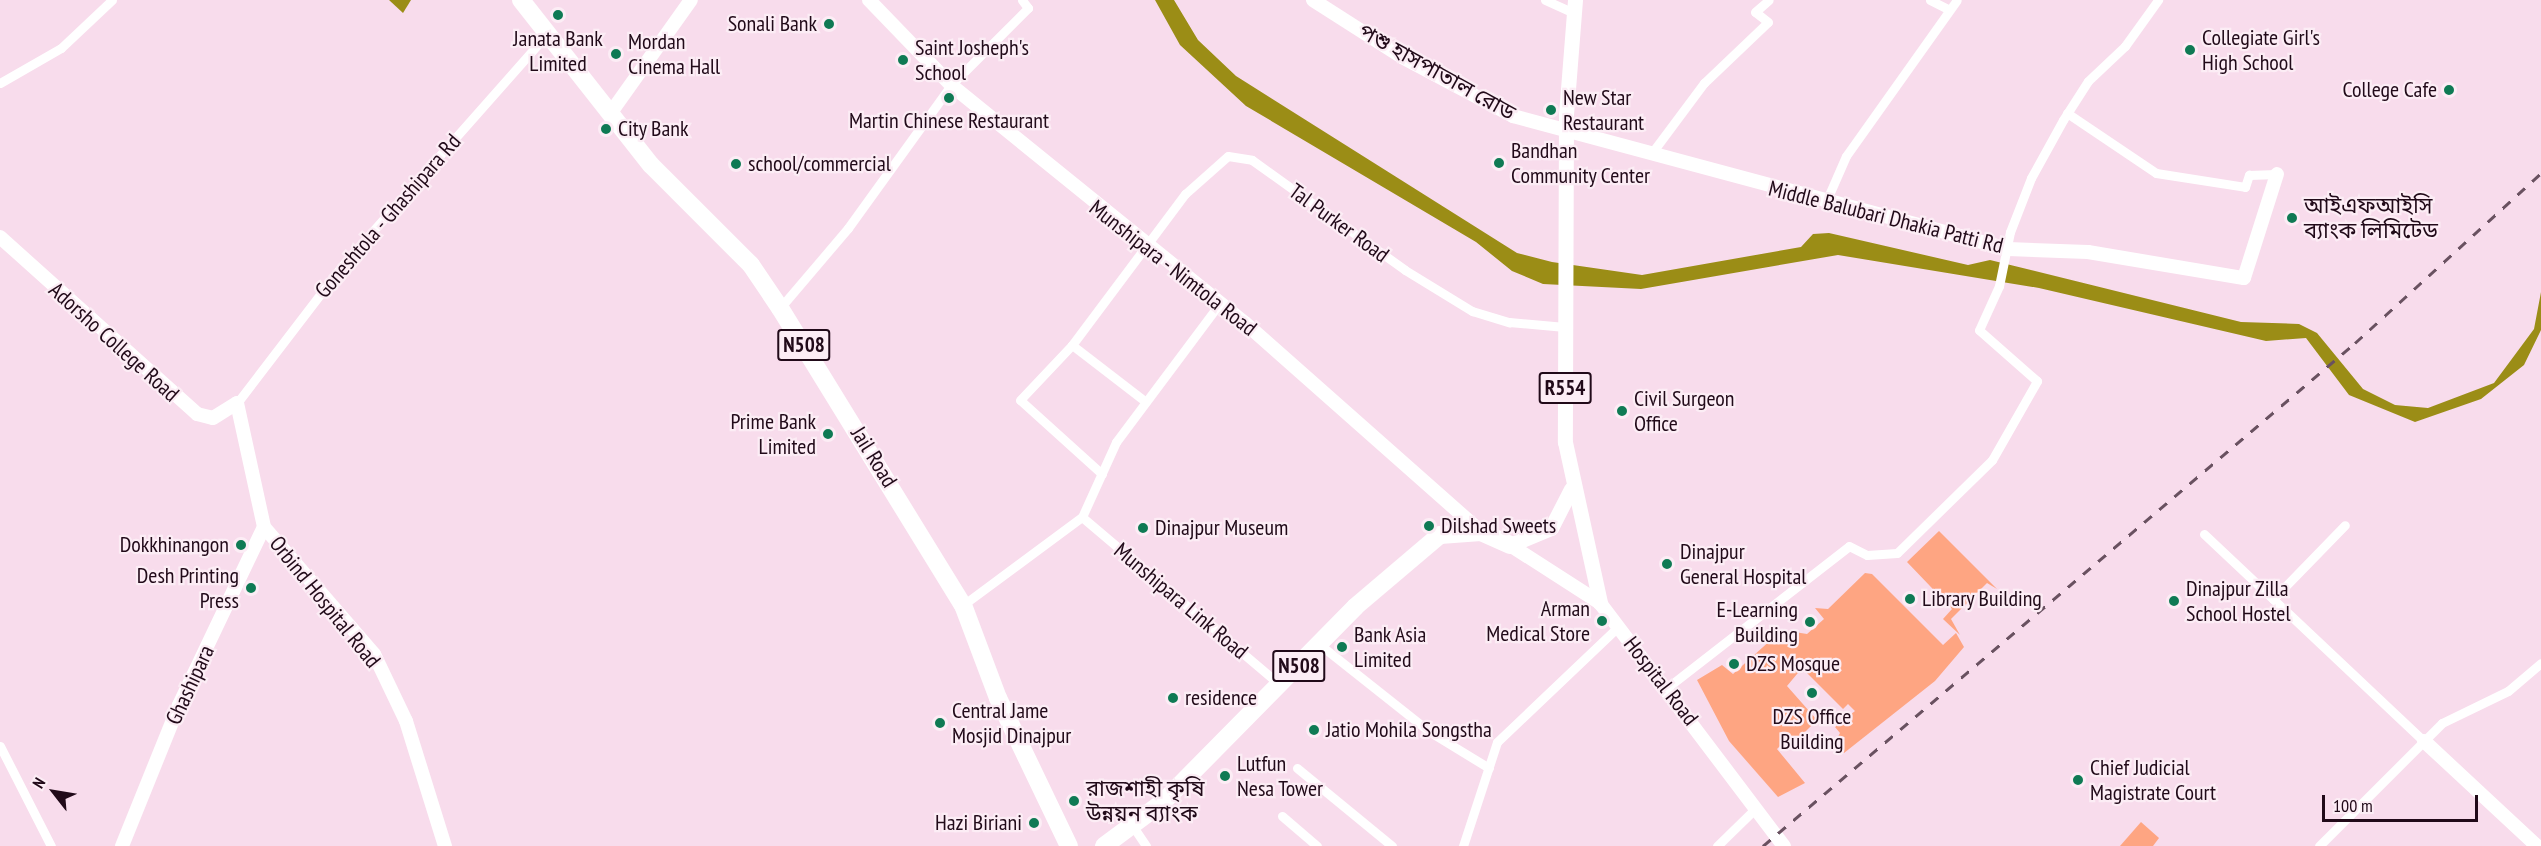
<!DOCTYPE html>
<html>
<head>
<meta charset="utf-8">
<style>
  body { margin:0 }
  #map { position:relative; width:2541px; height:846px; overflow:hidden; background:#f8dcec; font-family:"PT Sans Narrow","Noto Sans Bengali",sans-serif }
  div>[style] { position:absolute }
  .green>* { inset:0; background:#fea582 }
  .water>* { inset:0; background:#9b8d16 }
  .street>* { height:9px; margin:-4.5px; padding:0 4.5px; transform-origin:4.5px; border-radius:4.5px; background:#fff }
  .secondary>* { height:14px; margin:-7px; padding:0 7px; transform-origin:7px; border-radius:7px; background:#fff }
  .primary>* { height:15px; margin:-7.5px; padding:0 7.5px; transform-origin:7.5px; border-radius:7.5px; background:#fff }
  .highway>* { height:18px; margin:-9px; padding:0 9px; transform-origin:9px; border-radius:9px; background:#fff }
  .rail>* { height:3px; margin-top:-1.5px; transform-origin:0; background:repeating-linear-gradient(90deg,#695160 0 10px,transparent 0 20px) }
  .dots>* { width:16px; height:16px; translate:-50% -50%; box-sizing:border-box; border:3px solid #fcedf5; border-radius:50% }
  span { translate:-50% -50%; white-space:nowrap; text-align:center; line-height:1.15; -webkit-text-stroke:4.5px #fcedf5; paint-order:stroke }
  .shield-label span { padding:2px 4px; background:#fcedf5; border:2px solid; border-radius:4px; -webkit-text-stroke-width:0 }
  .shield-label { font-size:21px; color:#210a19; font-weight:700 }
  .poi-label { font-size:22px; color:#210a19 }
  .right { translate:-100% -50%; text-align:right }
  .left { translate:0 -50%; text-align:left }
  .street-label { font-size:22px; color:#210a19 }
  .north { position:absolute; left:24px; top:762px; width:60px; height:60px; -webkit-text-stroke:4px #fcedf5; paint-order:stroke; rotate:301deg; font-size:16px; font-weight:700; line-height:24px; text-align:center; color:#210a19 }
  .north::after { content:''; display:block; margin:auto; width:21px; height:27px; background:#210a19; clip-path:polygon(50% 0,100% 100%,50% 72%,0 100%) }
  .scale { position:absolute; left:2322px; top:795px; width:156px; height:27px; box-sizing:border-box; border:3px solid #210a19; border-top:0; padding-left:8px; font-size:18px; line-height:21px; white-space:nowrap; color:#210a19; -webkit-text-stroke:4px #fcedf5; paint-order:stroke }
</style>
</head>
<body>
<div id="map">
  <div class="green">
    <div style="clip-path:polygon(1939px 531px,1997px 589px,1987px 583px,1951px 619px,1960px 635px,1943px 619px,1952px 609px,1907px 562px)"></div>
    <div style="clip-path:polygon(1865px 573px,1872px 574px,1943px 645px,1956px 633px,1964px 647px,1935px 681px,1844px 753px,1831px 750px,1840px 733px,1835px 727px,1855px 711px,1848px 704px,1843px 709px,1802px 668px,1787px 686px,1817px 720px,1795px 742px,1790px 736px,1777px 749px,1805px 783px,1778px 797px,1729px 741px,1697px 680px,1722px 665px,1733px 674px,1782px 630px,1807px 634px,1824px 619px,1815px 608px,1828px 609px)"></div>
    <div style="clip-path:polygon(2141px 822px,2159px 838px,2153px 846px,2120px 846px)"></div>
  </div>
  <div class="water">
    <div style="clip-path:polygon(389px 0,411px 0,403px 13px)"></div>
    <div style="clip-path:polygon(1155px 0,1174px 0,1198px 40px,1236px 76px,1517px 253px,1552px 262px,1642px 275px,1801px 247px,1813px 234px,1829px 233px,1968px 265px,1990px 260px,2241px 322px,2299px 324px,2317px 333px,2363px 389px,2395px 405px,2428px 408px,2494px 383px,2534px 329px,2541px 292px,2541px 330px,2524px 365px,2481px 399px,2415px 422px,2349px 395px,2306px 338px,2266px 341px,2039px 288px,1838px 255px,1641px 289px,1543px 284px,1512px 271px,1476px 242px,1246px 106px,1180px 45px)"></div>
  </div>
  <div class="street">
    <div style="left:1545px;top:0;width:32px;rotate:24deg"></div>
    <div style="left:1930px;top:0;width:20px;rotate:27deg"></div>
    <div style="left:0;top:83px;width:70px;rotate:-29.8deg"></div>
    <div style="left:61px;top:48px;width:70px;rotate:-43.3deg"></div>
    <div style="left:2067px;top:113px;width:107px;rotate:34deg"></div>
    <div style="left:2156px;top:173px;width:90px;rotate:8.9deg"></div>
    <div style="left:2245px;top:187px;width:13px;rotate:-72deg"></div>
    <div style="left:2249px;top:175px;width:28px;rotate:-2deg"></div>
    <div style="left:1651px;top:154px;width:89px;rotate:-53.3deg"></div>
    <div style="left:1704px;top:83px;width:88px;rotate:-43.6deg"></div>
    <div style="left:1768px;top:22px;width:16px;rotate:-142deg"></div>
    <div style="left:1755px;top:12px;width:18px;rotate:-41deg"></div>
    <div style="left:1825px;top:204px;width:52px;rotate:-66.4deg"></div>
    <div style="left:1846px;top:156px;width:191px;rotate:-54.6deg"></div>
    <div style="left:780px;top:308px;width:105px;rotate:-49.6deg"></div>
    <div style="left:848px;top:228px;width:176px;rotate:-54.2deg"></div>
    <div style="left:951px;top:85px;width:109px;rotate:-45deg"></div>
    <div style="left:1028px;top:8px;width:10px;rotate:-127deg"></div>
    <div style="left:1072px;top:345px;width:93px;rotate:37.6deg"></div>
    <div style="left:237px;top:403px;width:171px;rotate:-52.6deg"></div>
    <div style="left:341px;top:267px;width:310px;rotate:-48.5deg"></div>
    <div style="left:1102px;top:474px;width:110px;rotate:-137.9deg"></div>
    <div style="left:1020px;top:400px;width:76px;rotate:-46.6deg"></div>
    <div style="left:1072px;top:345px;width:189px;rotate:-53.2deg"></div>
    <div style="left:1185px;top:194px;width:57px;rotate:-41.5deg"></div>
    <div style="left:1228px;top:156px;width:24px;rotate:9deg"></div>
    <div style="left:1252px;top:160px;width:188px;rotate:35.7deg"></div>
    <div style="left:1405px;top:270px;width:79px;rotate:31.5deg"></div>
    <div style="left:1472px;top:311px;width:39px;rotate:17deg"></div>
    <div style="left:1509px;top:322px;width:56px;rotate:5.1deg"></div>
    <div style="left:1082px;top:517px;width:260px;rotate:40.3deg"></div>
    <div style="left:2204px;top:534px;width:302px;rotate:43.3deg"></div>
    <div style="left:2273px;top:599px;width:103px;rotate:-45.8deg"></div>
    <div style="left:963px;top:605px;width:148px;rotate:-36.5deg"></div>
    <div style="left:1082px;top:517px;width:82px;rotate:-65.6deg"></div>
    <div style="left:1116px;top:442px;width:174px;rotate:-53.2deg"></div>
    <div style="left:1319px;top:644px;width:142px;rotate:38.4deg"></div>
    <div style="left:1430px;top:732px;width:69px;rotate:31.4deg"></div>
    <div style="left:1668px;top:687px;width:229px;rotate:-37.9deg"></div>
    <div style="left:1849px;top:546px;width:20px;rotate:27deg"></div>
    <div style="left:1867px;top:555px;width:30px;rotate:-4deg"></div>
    <div style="left:1897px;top:553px;width:133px;rotate:-44.4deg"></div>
    <div style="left:1992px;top:460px;width:91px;rotate:-60.3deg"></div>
    <div style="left:2037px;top:381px;width:77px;rotate:-138.7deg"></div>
    <div style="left:1979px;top:330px;width:48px;rotate:-65.6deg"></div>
    <div style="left:1999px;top:286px;width:55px;rotate:-78.5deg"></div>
    <div style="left:2010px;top:232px;width:58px;rotate:-68.7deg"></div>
    <div style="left:2031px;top:178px;width:66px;rotate:-61.1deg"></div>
    <div style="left:2063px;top:120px;width:46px;rotate:-57.3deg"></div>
    <div style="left:2088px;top:81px;width:51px;rotate:-43.4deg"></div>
    <div style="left:2125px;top:46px;width:57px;rotate:-54.3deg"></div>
    <div style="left:0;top:746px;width:112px;rotate:63deg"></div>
    <div style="left:1297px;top:768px;width:123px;rotate:39.4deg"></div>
    <div style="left:1282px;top:816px;width:46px;rotate:40.6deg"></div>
    <div style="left:1132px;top:825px;width:25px;rotate:56deg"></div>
    <div style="left:1463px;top:846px;width:109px;rotate:-71.9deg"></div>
    <div style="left:1497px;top:742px;width:168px;rotate:-43.6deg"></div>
    <div style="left:1717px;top:846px;width:54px;rotate:-44.3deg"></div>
    <div style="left:2319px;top:846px;width:174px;rotate:-45deg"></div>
    <div style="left:2442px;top:723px;width:73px;rotate:-25.9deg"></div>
    <div style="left:2508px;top:691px;width:43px;rotate:-40.3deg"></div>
  </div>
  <div class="secondary">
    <div style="left:869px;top:0;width:118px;rotate:46deg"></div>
    <div style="left:951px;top:85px;width:378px;rotate:39deg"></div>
    <div style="left:1245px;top:323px;width:315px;rotate:41.5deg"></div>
    <div style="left:1313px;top:0;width:106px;rotate:32.6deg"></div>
    <div style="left:1402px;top:57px;width:126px;rotate:28deg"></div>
    <div style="left:1513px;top:116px;width:513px;rotate:15.04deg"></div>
    <div style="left:2008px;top:249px;width:80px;rotate:2.1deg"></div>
    <div style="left:2088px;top:252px;width:158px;rotate:9.5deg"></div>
    <div style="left:2244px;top:278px;width:109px;rotate:-72.4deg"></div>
    <div style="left:612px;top:111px;width:136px;rotate:-54.6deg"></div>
    <div style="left:0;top:237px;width:265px;rotate:41.9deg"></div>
    <div style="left:197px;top:414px;width:16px;rotate:14deg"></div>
    <div style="left:213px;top:418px;width:28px;rotate:-32deg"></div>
    <div style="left:237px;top:403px;width:127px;rotate:77.7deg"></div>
    <div style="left:264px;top:527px;width:168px;rotate:49.1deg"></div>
    <div style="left:374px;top:654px;width:74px;rotate:64.5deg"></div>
    <div style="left:406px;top:721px;width:131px;rotate:72.7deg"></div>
    <div style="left:1510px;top:545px;width:107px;rotate:32.8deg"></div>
    <div style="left:1600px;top:603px;width:305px;rotate:52.9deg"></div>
    <div style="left:2424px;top:741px;width:154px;rotate:42.9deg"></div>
    <div style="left:122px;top:846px;width:152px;rotate:-68deg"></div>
    <div style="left:179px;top:705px;width:197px;rotate:-64.5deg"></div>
  </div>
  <div class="primary">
    <div style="left:1575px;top:0;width:115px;rotate:94.5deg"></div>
    <div style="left:1566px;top:115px;width:327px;rotate:90.2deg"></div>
    <div style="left:1565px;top:442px;width:165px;rotate:77.7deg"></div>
    <div style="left:1510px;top:545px;width:44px;rotate:-22.5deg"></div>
    <div style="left:1551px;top:528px;width:44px;rotate:-62.9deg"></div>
  </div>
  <div class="highway">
    <div style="left:521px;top:0;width:210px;rotate:51.8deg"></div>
    <div style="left:651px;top:165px;width:141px;rotate:45deg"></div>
    <div style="left:751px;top:265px;width:52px;rotate:56deg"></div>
    <div style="left:780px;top:308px;width:349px;rotate:58.4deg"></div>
    <div style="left:963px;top:605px;width:99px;rotate:69.4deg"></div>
    <div style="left:998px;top:698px;width:164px;rotate:64.4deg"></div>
    <div style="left:1104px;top:846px;width:74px;rotate:-36.7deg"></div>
    <div style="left:1163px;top:802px;width:274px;rotate:-45.4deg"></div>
    <div style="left:1355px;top:607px;width:111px;rotate:-40.3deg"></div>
    <div style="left:1440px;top:535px;width:41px;rotate:-4.2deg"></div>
    <div style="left:1481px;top:532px;width:32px;rotate:24deg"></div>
  </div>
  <div class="rail">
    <div style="left:1763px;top:846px;width:777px;rotate:-40.35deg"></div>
    <div style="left:2355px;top:343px;width:252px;rotate:-42.4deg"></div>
  </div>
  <div class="dots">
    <div style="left:558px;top:15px;background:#0f7a54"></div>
    <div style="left:829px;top:24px;background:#0f7a54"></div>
    <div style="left:2190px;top:50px;background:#0f7a54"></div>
    <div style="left:616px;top:54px;background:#0f7a54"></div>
    <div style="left:903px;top:60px;background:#0f7a54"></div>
    <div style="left:2449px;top:90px;background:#0f7a54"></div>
    <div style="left:949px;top:98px;background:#0f7a54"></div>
    <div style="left:1551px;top:110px;background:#0f7a54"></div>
    <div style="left:606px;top:129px;background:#0f7a54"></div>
    <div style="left:1499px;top:163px;background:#0f7a54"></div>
    <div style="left:736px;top:164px;background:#0f7a54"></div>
    <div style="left:2292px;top:218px;background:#0f7a54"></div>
    <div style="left:1622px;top:411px;background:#0f7a54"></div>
    <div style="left:828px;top:434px;background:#0f7a54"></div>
    <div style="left:1429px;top:526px;background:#0f7a54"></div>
    <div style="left:1143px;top:528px;background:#0f7a54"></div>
    <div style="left:241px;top:545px;background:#0f7a54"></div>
    <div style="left:1667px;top:564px;background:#0f7a54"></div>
    <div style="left:251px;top:588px;background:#0f7a54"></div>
    <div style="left:1910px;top:599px;background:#0f7a54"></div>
    <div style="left:2174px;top:601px;background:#0f7a54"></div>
    <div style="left:1602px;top:621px;background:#0f7a54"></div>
    <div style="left:1810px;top:622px;background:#0f7a54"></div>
    <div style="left:1342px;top:647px;background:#0f7a54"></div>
    <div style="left:1734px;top:664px;background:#0f7a54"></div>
    <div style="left:1812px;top:693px;background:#0f7a54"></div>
    <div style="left:1173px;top:698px;background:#0f7a54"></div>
    <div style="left:940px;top:723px;background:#0f7a54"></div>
    <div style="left:1314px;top:730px;background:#0f7a54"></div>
    <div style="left:1225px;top:776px;background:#0f7a54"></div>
    <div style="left:2078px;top:780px;background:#0f7a54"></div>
    <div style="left:1074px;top:801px;background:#0f7a54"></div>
    <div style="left:1034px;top:823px;background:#0f7a54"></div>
  </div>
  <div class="shield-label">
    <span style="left:804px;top:345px">N508</span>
    <span style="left:1565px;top:388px">R554</span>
    <span style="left:1299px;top:666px">N508</span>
  </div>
  <div class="poi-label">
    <span class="right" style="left:817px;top:24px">Sonali Bank</span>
    <span class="left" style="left:2202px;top:50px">Collegiate Girl's<br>High School</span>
    <span style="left:558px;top:51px">Janata Bank<br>Limited</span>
    <span class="left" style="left:628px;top:54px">Mordan<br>Cinema Hall</span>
    <span class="left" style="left:915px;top:60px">Saint Josheph's<br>School</span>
    <span class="right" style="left:2437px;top:90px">College Cafe</span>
    <span class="left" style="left:1563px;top:110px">New Star<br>Restaurant</span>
    <span style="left:949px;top:121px">Martin Chinese Restaurant</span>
    <span class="left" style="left:618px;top:129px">City Bank</span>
    <span class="left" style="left:1511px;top:163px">Bandhan<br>Community Center</span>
    <span class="left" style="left:748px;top:164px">school/commercial</span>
    <span class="left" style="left:2304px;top:218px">আইএফআইসি<br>ব্যাংক লিমিটেড</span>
    <span class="left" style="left:1634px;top:411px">Civil Surgeon<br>Office</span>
    <span class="right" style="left:816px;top:434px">Prime Bank<br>Limited</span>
    <span class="left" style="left:1441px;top:526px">Dilshad Sweets</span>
    <span class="left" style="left:1155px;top:528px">Dinajpur Museum</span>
    <span class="right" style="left:229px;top:545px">Dokkhinangon</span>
    <span class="left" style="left:1680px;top:564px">Dinajpur<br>General Hospital</span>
    <span class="right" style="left:239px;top:588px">Desh Printing<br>Press</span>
    <span class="left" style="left:2186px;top:601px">Dinajpur Zilla<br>School Hostel</span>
    <span class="left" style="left:1922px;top:599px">Library Building</span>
    <span class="right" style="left:1590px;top:621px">Arman<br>Medical Store</span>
    <span class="right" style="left:1798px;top:622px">E-Learning<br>Building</span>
    <span class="left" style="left:1354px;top:647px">Bank Asia<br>Limited</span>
    <span class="left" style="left:1746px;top:664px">DZS Mosque</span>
    <span class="left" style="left:1185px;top:698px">residence</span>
    <span class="left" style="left:952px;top:723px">Central Jame<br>Mosjid Dinajpur</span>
    <span style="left:1812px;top:729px">DZS Office<br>Building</span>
    <span class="left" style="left:1326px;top:730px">Jatio Mohila Songstha</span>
    <span class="left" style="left:1237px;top:776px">Lutfun<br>Nesa Tower</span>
    <span class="left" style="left:2090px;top:780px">Chief Judicial<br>Magistrate Court</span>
    <span class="left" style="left:1086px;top:801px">রাজশাহী কৃষি<br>উন্নয়ন ব্যাংক</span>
    <span class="right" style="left:1022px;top:823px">Hazi Biriani</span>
  </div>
  <div class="street-label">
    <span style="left:1437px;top:72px;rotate:29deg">পশু হাসপাতাল রোড</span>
    <span style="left:388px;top:216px;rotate:-49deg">Goneshtola - Ghashipara Rd</span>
    <span style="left:1886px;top:217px;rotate:14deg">Middle Balubari Dhakia Patti Rd</span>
    <span style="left:1339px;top:223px;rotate:36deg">Tal Purker Road</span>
    <span style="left:1173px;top:268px;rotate:38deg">Munshipara - Nimtola Road</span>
    <span style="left:114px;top:342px;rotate:42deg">Adorsho College Road</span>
    <span style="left:874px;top:457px;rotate:58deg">Jail Road</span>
    <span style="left:1181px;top:601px;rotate:40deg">Munshipara Link Road</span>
    <span style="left:325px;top:602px;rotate:51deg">Orbind Hospital Road</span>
    <span style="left:1661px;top:681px;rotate:52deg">Hospital Road</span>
    <span style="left:190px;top:685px;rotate:-65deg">Ghashipara</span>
  </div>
  <div class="north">N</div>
  <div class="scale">100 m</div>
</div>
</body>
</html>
